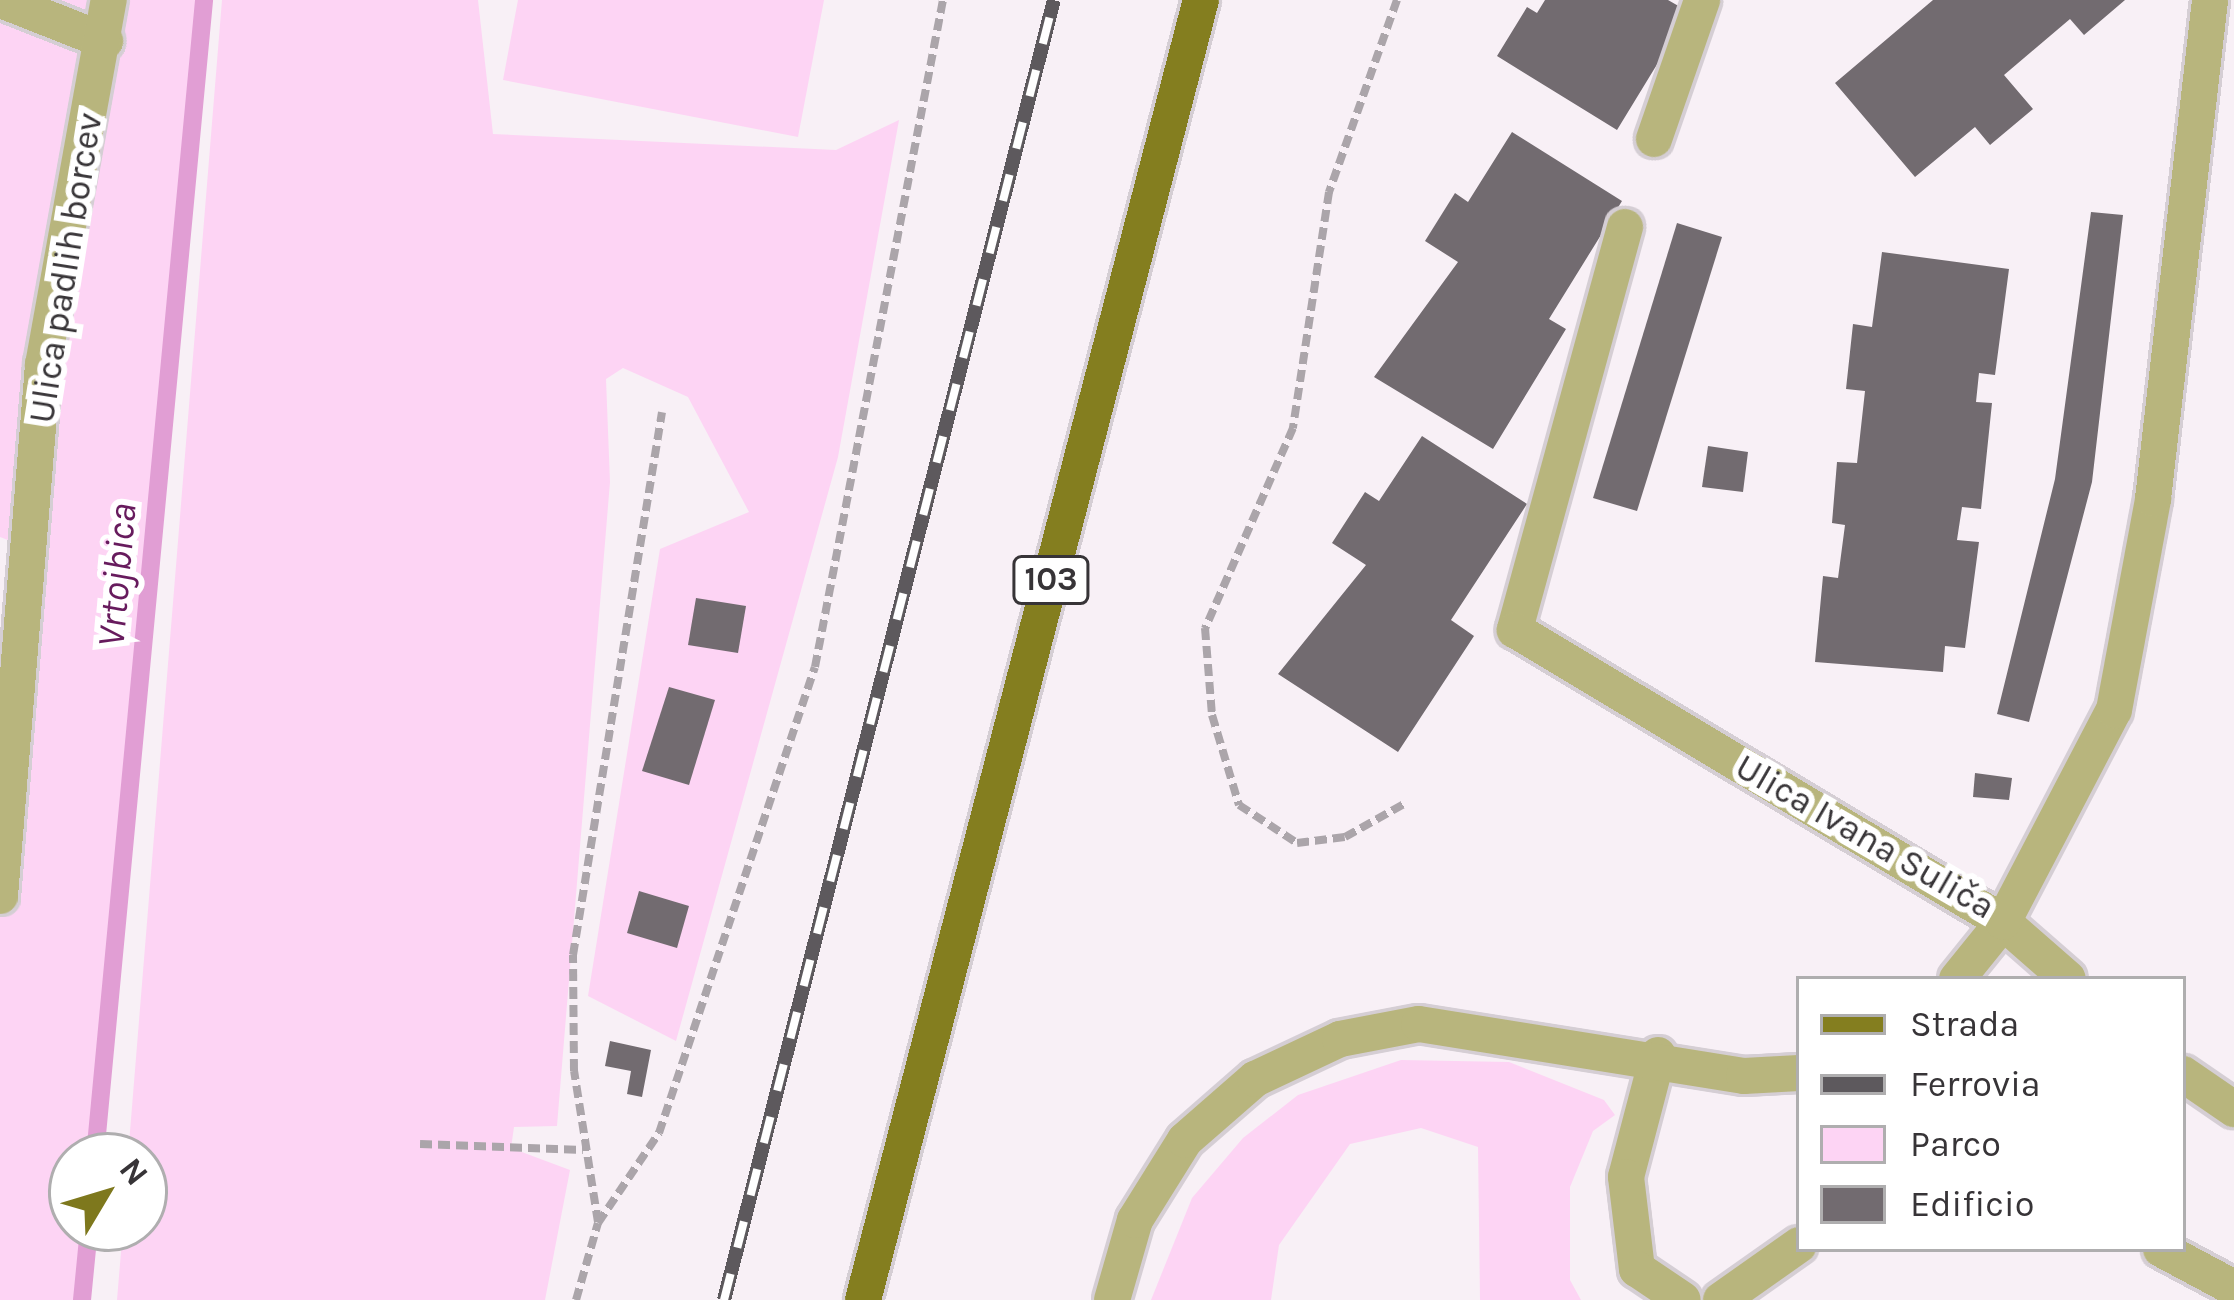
<!DOCTYPE html>
<html>
<head>
<meta charset="utf-8">
<style>
  body { margin:0 }
  #map { position:relative; width:2234px; height:1300px; overflow:hidden; background:#f8f0f6; font-family:Karla,sans-serif }
  div>[style] { position:absolute }
  .green>* { inset:0; background:#fdd4f4 }
  .stream>* { height:18px; margin:-9px; padding:0 9px; transform-origin:9px; border-radius:9px; background:#e19ed4 }
  .building>* { inset:0; background:#726b70 }
  .path>* { height:8px; margin-top:-4px; transform-origin:0; background:repeating-linear-gradient(90deg,#aba5aa 0 12px,transparent 0 18px) }
  .roads { filter:drop-shadow(3px 0 #d5ced4) drop-shadow(-3px 0 #d5ced4) drop-shadow(0 3px #d5ced4) drop-shadow(0 -3px #d5ced4) }
  .service>* { height:36px; margin:-18px; padding:0 18px; transform-origin:18px; border-radius:18px; background:#b8b57d }
  .minor>* { height:36px; margin:-18px; padding:0 18px; transform-origin:18px; border-radius:18px; background:#b8b57d }
  .primary>* { height:36px; margin:-18px; padding:0 18px; transform-origin:18px; border-radius:18px; background:#847e1f }
  .rail>* { height:14px; margin-top:-7px; transform-origin:0; background:repeating-linear-gradient(90deg,#fff 0 27px,#5d595d 0 54px); box-sizing:border-box; border-block:3px solid #5d595d }
  span { translate:-50% -50%; white-space:nowrap; text-align:center; line-height:1.15; -webkit-text-stroke:12px #fff; paint-order:stroke }
  .shield-label span { padding:3px 9px; background:#fff; border:3px solid; border-radius:9px; -webkit-text-stroke-width:0 }
  .shield-label { font-size:33px; color:#373437; font-weight:700 }
  .street-label { font-size:36px; color:#373437 }
  .water-label { font-size:39px; color:#671b5d; font-style:italic }
  .legend { position:absolute; left:1796px; top:976px; width:390px; height:276px; box-sizing:border-box; background:#fff; border:3px solid #afaeaf; margin:0; padding:15px 21px; list-style:none; font-size:36px; color:#373437 }
  .legend li { display:flex; align-items:center; gap:24px; height:60px }
  .legend b { width:60px; border:3px solid #afaeaf }
  .north { position:absolute; left:48px; top:1132px; width:120px; height:120px; box-sizing:border-box; background:#fff; border:3px solid #afaeaf; border-radius:50%; rotate:52deg; font-size:33px; font-weight:700; line-height:48px; text-align:center; color:#373437 }
  .north::after { content:''; display:block; margin:auto; width:42px; height:54px; background:#7e781d; clip-path:polygon(50% 0,100% 100%,50% 72%,0 100%) }
</style>
</head>
<body>
<div id="map">
  <div class="green">
    <div style="clip-path:polygon(0 0,202px 0,95px 1156px,72px 1156px,72px 1228px,89px 1228px,82px 1300px,0 1300px,0 871px,21px 545px,0 537px)"></div>
    <div style="clip-path:polygon(222px 0,478px 0,493px 134px,836px 150px,899px 120px,838px 457px,676px 1041px,588px 996px,660px 549px,749px 512px,688px 397px,623px 368px,606px 379px,610px 482px,557px 1126px,514px 1127px,511px 1148px,570px 1170px,545px 1300px,117px 1300px,123px 1228px,144px 1228px,144px 1156px,128px 1156px)"></div>
    <div style="clip-path:polygon(518px 0,824px 0,798px 137px,503px 80px)"></div>
    <div style="clip-path:polygon(1401px 1060px,1509px 1062px,1604px 1100px,1615px 1115px,1593px 1131px,1570px 1187px,1570px 1280px,1581px 1300px,1480px 1300px,1478px 1147px,1421px 1128px,1350px 1144px,1279px 1245px,1271px 1300px,1151px 1300px,1192px 1198px,1243px 1138px,1298px 1095px)"></div>
  </div>
  <div class="stream">
    <div style="left:95px;top:1156px;width:1161px;rotate:-84.61deg"></div>
    <div style="left:82px;top:1300px;width:72px;rotate:-84.4deg"></div>
  </div>
  <div class="building">
    <div style="clip-path:polygon(1545px 0,1668px 0,1689px 12px,1617px 130px,1497px 56px,1527px 7px,1537px 13px)"></div>
    <div style="clip-path:polygon(1933px 0,2125px 0,2084px 35px,2070px 19px,2004px 75px,2033px 109px,1990px 145px,1975px 127px,1915px 177px,1835px 83px)"></div>
    <div style="clip-path:polygon(1512px 132px,1622px 201px,1549px 319px,1566px 329px,1493px 449px,1374px 377px,1458px 262px,1425px 241px,1455px 193px,1468px 202px)"></div>
    <div style="clip-path:polygon(2091px 212px,2123px 215px,2092px 482px,2029px 722px,1997px 714px,2055px 479px)"></div>
    <div style="clip-path:polygon(1677px 223px,1722px 237px,1637px 511px,1593px 498px)"></div>
    <div style="clip-path:polygon(1882px 252px,2009px 269px,1995px 375px,1979px 373px,1976px 402px,1992px 403px,1981px 509px,1962px 507px,1957px 540px,1979px 542px,1965px 648px,1945px 646px,1943px 672px,1815px 662px,1823px 576px,1838px 578px,1845px 525px,1832px 523px,1837px 462px,1857px 463px,1865px 391px,1846px 389px,1853px 324px,1872px 327px)"></div>
    <div style="clip-path:polygon(1422px 436px,1527px 504px,1451px 620px,1474px 636px,1398px 752px,1278px 674px,1366px 565px,1332px 543px,1365px 492px,1379px 501px)"></div>
    <div style="clip-path:polygon(1708px 446px,1748px 452px,1743px 492px,1702px 487px)"></div>
    <div style="clip-path:polygon(696px 598px,746px 606px,738px 653px,688px 645px)"></div>
    <div style="clip-path:polygon(669px 687px,715px 700px,689px 785px,642px 771px)"></div>
    <div style="clip-path:polygon(1975px 773px,2012px 778px,2009px 800px,1973px 797px)"></div>
    <div style="clip-path:polygon(639px 891px,689px 906px,677px 948px,627px 933px)"></div>
    <div style="clip-path:polygon(610px 1041px,651px 1050px,642px 1097px,627px 1094px,631px 1071px,605px 1066px)"></div>
  </div>
  <div class="path">
    <div style="left:1397px;top:0;width:204px;rotate:109.5deg"></div>
    <div style="left:1329px;top:192px;width:239px;rotate:98.7deg"></div>
    <div style="left:1293px;top:428px;width:219px;rotate:113.7deg"></div>
    <div style="left:1205px;top:628px;width:87px;rotate:85.4deg"></div>
    <div style="left:1212px;top:715px;width:94px;rotate:73.3deg"></div>
    <div style="left:1239px;top:805px;width:69px;rotate:33.2deg"></div>
    <div style="left:1297px;top:843px;width:48px;rotate:-7.1deg"></div>
    <div style="left:1345px;top:837px;width:68px;rotate:-29.2deg"></div>
    <div style="left:420px;top:1144px;width:163px;rotate:2.1deg"></div>
    <div style="left:598px;top:1222px;width:153px;rotate:-99deg"></div>
    <div style="left:574px;top:1071px;width:116px;rotate:-90.5deg"></div>
    <div style="left:573px;top:955px;width:550px;rotate:-80.69deg"></div>
    <div style="left:576px;top:1300px;width:80px;rotate:-74.1deg"></div>
    <div style="left:598px;top:1223px;width:109px;rotate:-55.9deg"></div>
    <div style="left:659px;top:1133px;width:491px;rotate:-71.5deg"></div>
    <div style="left:815px;top:667px;width:679px;rotate:-79.14deg"></div>
  </div>
  <div class="roads">
    <div class="service">
      <div style="left:1px;top:0;width:112px;rotate:21.5deg"></div>
    </div>
    <div class="minor">
      <div style="left:1654px;top:139px;width:147px;rotate:-70.9deg"></div>
      <div style="left:1625px;top:227px;width:418px;rotate:105.3deg"></div>
      <div style="left:1515px;top:630px;width:569px;rotate:30.89deg"></div>
      <div style="left:2003px;top:922px;width:86px;rotate:41.2deg"></div>
      <div style="left:0;top:896px;width:533px;rotate:-85.37deg"></div>
      <div style="left:43px;top:365px;width:371px;rotate:-79.8deg"></div>
      <div style="left:1957px;top:979px;width:73px;rotate:-51.1deg"></div>
      <div style="left:2003px;top:922px;width:239px;rotate:-62.4deg"></div>
      <div style="left:2114px;top:710px;width:215px;rotate:-79.5deg"></div>
      <div style="left:2153px;top:499px;width:502px;rotate:-83.48deg"></div>
      <div style="left:1658px;top:1055px;width:126px;rotate:104.7deg"></div>
      <div style="left:1626px;top:1177px;width:93px;rotate:83.2deg"></div>
      <div style="left:1637px;top:1269px;width:55px;rotate:34deg"></div>
      <div style="left:2183px;top:1074px;width:62px;rotate:34.5deg"></div>
      <div style="left:2161px;top:1249px;width:83px;rotate:28.1deg"></div>
      <div style="left:1112px;top:1300px;width:83px;rotate:-74deg"></div>
      <div style="left:1135px;top:1220px;width:94px;rotate:-58deg"></div>
      <div style="left:1185px;top:1140px;width:93px;rotate:-41.1deg"></div>
      <div style="left:1255px;top:1079px;width:94px;rotate:-25.2deg"></div>
      <div style="left:1340px;top:1039px;width:80px;rotate:-10.8deg"></div>
      <div style="left:1419px;top:1024px;width:329px;rotate:9.1deg"></div>
      <div style="left:1744px;top:1076px;width:55px;rotate:-3.1deg"></div>
      <div style="left:1721px;top:1300px;width:95px;rotate:-35.2deg"></div>
    </div>
    <div class="primary">
      <div style="left:863px;top:1300px;width:1343px;rotate:-75.43deg"></div>
    </div>
  </div>
  <div class="rail">
    <div style="left:724px;top:1300px;width:1341px;rotate:-75.76deg"></div>
  </div>
  <div class="shield-label">
    <span style="left:1051px;top:580px">103</span>
  </div>
  <div class="street-label">
    <span style="left:66px;top:268px;rotate:-81deg">Ulica padlih borcev</span>
    <span style="left:1865px;top:837px;rotate:30deg">Ulica Ivana Suliča</span>
  </div>
  <div class="water-label">
    <span style="left:117px;top:575px;rotate:-85deg">Vrtojbica</span>
  </div>
  <ul class="legend">
  <li><b style="height:15px;background:#847e1f"></b>Strada</li>
  <li><b style="height:15px;background:#5d595d"></b>Ferrovia</li>
  <li><b style="height:33px;background:#fdd4f4"></b>Parco</li>
  <li><b style="height:33px;background:#726b70"></b>Edificio</li>
  </ul>
  <div class="north">N</div>
</div>
</body>
</html>
